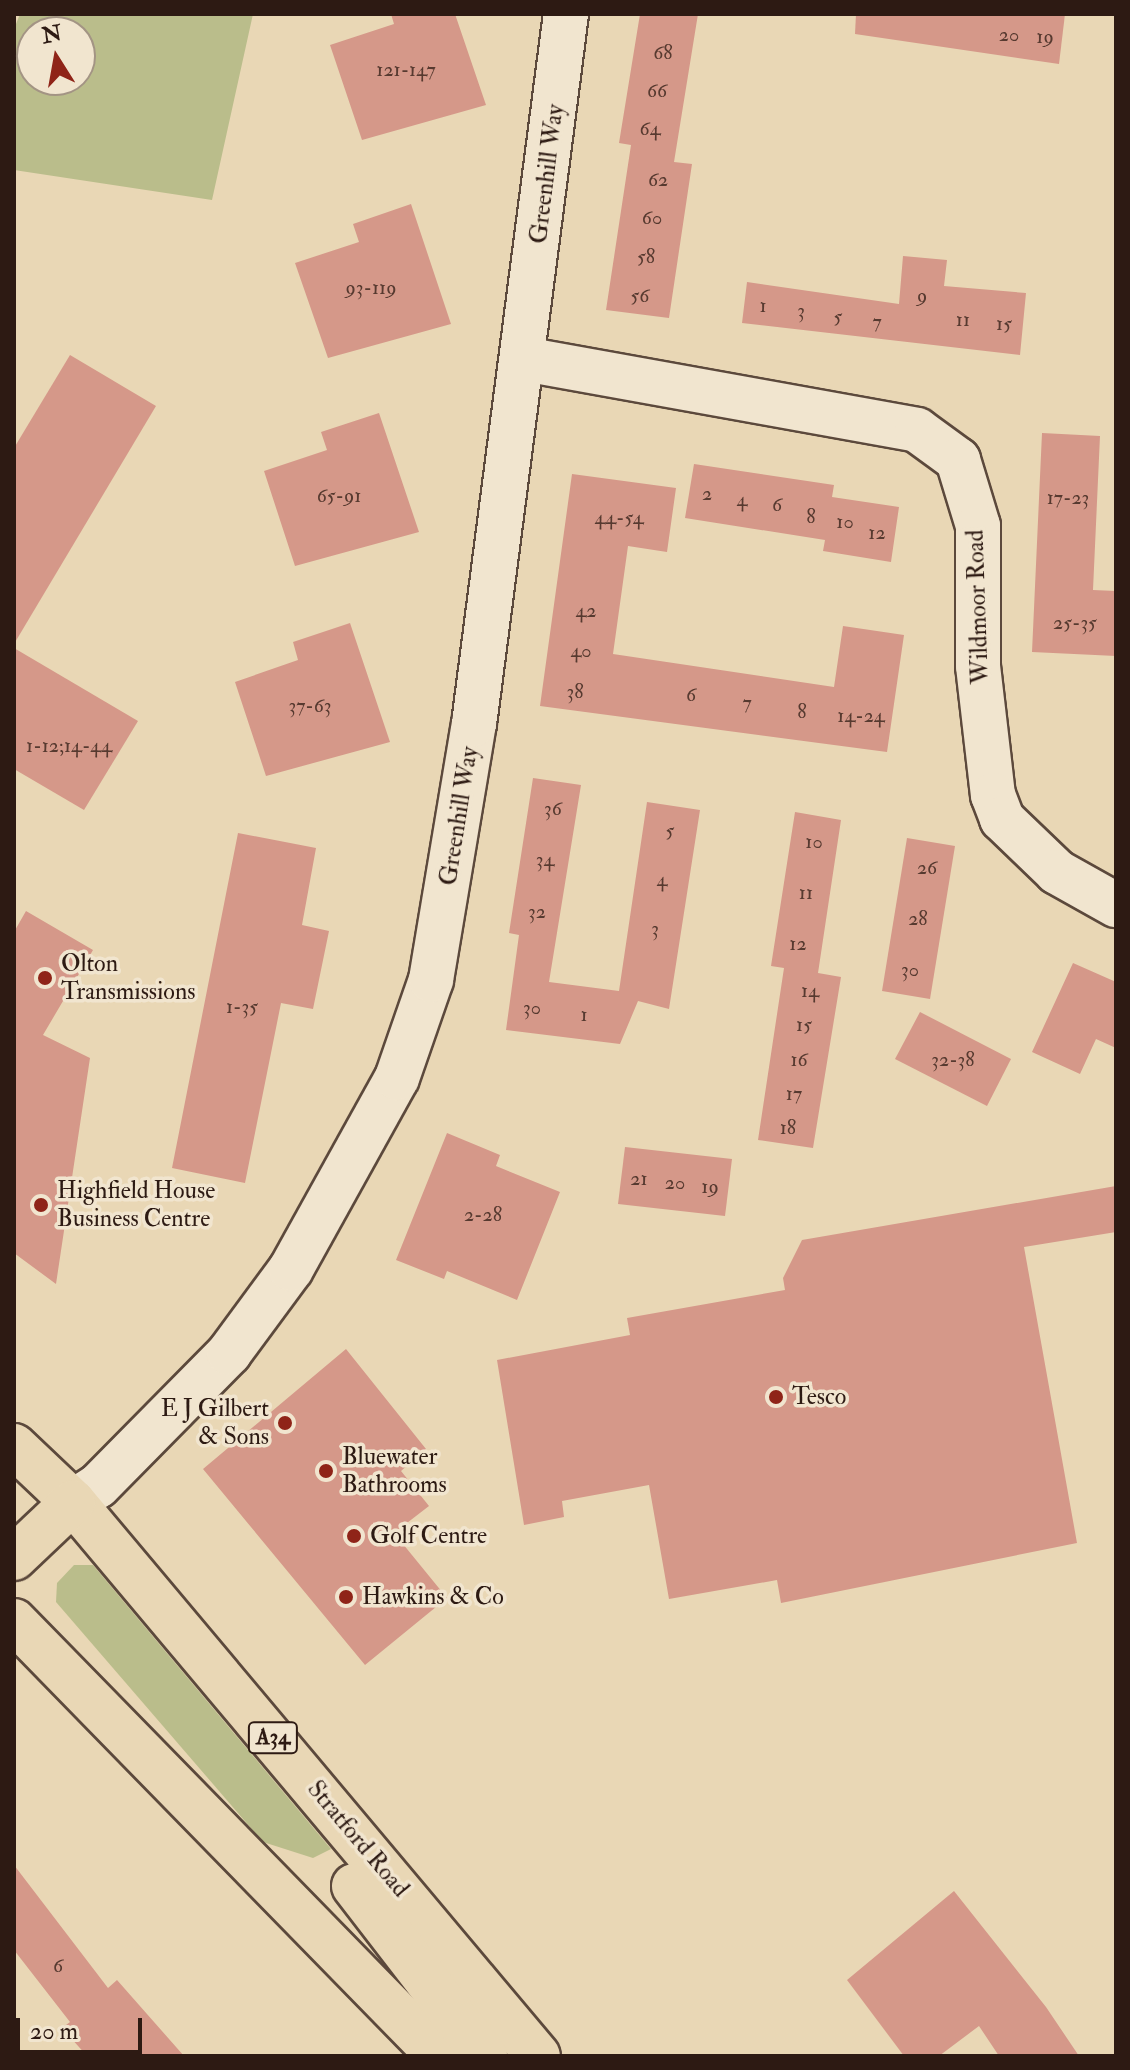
<!DOCTYPE html>
<html>
<head>
<meta charset="utf-8">
<style>
  body { margin:0 }
  #map { position:relative; width:1130px; height:2070px; overflow:hidden; background:#e9d7b5; font-family:"IM FELL Double Pica",serif }
  div>[style] { position:absolute }
  .green>* { inset:0; background:#babd8b }
  .building>* { inset:0; background:#d59889 }
  .roads { filter:drop-shadow(2px 0 #5c493c) drop-shadow(-2px 0 #5c493c) drop-shadow(0 2px #5c493c) drop-shadow(0 -2px #5c493c) }
  .minor>* { height:44px; margin:-22px; padding:0 22px; transform-origin:22px; border-radius:22px; background:#f1e5cf }
  .highway>* { height:44px; margin:-22px; padding:0 22px; transform-origin:22px; border-radius:22px; background:#e9d7b5 }
  .dots>* { width:22px; height:22px; translate:-50% -50%; box-sizing:border-box; border:4px solid #f1e5cf; border-radius:50% }
  span { translate:-50% -50%; white-space:nowrap; text-align:center; line-height:1.15; -webkit-text-stroke:7px #f1e5cf; paint-order:stroke }
  .number-label { font-size:20px; color:#573a30 }
  .number-label span { -webkit-text-stroke-width:0 }
  .shield-label span { padding:2px 6px; background:#f1e5cf; border:2px solid; border-radius:6px; -webkit-text-stroke-width:0 }
  .shield-label { font-size:22px; color:#2d1a13; font-weight:700 }
  .street-label { font-size:24px; color:#2d1a13 }
  .poi-label { font-size:24px; color:#2d1a13 }
  .left { translate:0 -50%; text-align:left }
  .right { translate:-100% -50%; text-align:right }
  .frame { position:absolute; inset:0; border:16px solid #2d1a13; pointer-events:none }
  .north { position:absolute; left:16px; top:16px; width:80px; height:80px; box-sizing:border-box; background:#f1e5cf; border:2px solid #a39484; border-radius:50%; rotate:349deg; font-size:22px; font-weight:700; line-height:32px; text-align:center; color:#2d1a13 }
  .north::after { content:''; display:block; margin:auto; width:28px; height:36px; background:#8f2418; clip-path:polygon(50% 0,100% 100%,50% 72%,0 100%) }
  .scale { position:absolute; left:16px; top:2018px; width:126px; height:36px; box-sizing:border-box; border:4px solid #2d1a13; border-top:0; padding-left:10px; font-size:24px; line-height:28px; white-space:nowrap; color:#2d1a13; -webkit-text-stroke:6px #f1e5cf; paint-order:stroke }
</style>
</head>
<body>
<div id="map">
  <div class="green">
    <div style="clip-path:polygon(evenodd,20px 14px,253px 14px,212px 200px,14px 170px,14px 29px,20px 14px,32px 32px,80px 32px,80px 80px,32px 80px,32px 32px)"></div>
    <div style="clip-path:polygon(74px 1565px,93px 1565px,331px 1849px,313px 1858px,263px 1842px,56px 1602px,57px 1583px)"></div>
  </div>
  <div class="building">
    <div style="clip-path:polygon(391px 14px,455px 14px,486px 105px,362px 140px,330px 45px,394px 24px)"></div>
    <div style="clip-path:polygon(640px 14px,698px 14px,674px 162px,692px 164px,669px 318px,606px 310px,631px 145px,619px 143px)"></div>
    <div style="clip-path:polygon(856px 14px,1065px 14px,1059px 64px,855px 34px)"></div>
    <div style="clip-path:polygon(411px 204px,451px 324px,328px 358px,295px 263px,359px 242px,353px 224px)"></div>
    <div style="clip-path:polygon(903px 256px,947px 260px,944px 286px,1026px 293px,1020px 355px,742px 323px,747px 282px,899px 304px)"></div>
    <div style="clip-path:polygon(70px 355px,156px 406px,14px 644px,14px 448px)"></div>
    <div style="clip-path:polygon(379px 413px,419px 532px,295px 566px,264px 471px,327px 450px,321px 432px)"></div>
    <div style="clip-path:polygon(1042px 433px,1100px 436px,1093px 590px,1116px 591px,1116px 656px,1032px 652px)"></div>
    <div style="clip-path:polygon(694px 464px,834px 485px,832px 497px,899px 507px,891px 562px,823px 551px,825px 540px,685px 518px)"></div>
    <div style="clip-path:polygon(572px 474px,676px 488px,667px 552px,628px 546px,613px 654px,834px 687px,843px 626px,904px 635px,887px 752px,540px 706px)"></div>
    <div style="clip-path:polygon(350px 623px,390px 742px,266px 776px,235px 682px,298px 660px,293px 642px)"></div>
    <div style="clip-path:polygon(14px 648px,138px 721px,84px 810px,14px 769px)"></div>
    <div style="clip-path:polygon(533px 778px,581px 785px,549px 982px,619px 991px,647px 802px,700px 810px,669px 1009px,638px 1001px,620px 1044px,506px 1030px,519px 935px,509px 933px)"></div>
    <div style="clip-path:polygon(795px 812px,841px 820px,818px 973px,841px 977px,813px 1148px,758px 1140px,784px 968px,771px 966px)"></div>
    <div style="clip-path:polygon(238px 833px,316px 848px,302px 925px,329px 931px,313px 1009px,281px 1003px,245px 1183px,172px 1168px)"></div>
    <div style="clip-path:polygon(907px 838px,955px 846px,930px 999px,882px 991px)"></div>
    <div style="clip-path:polygon(26px 911px,93px 950px,43px 1035px,90px 1058px,56px 1284px,14px 1253px,14px 932px)"></div>
    <div style="clip-path:polygon(1073px 963px,1116px 982px,1116px 1048px,1096px 1039px,1080px 1074px,1032px 1052px)"></div>
    <div style="clip-path:polygon(920px 1012px,1011px 1059px,987px 1106px,895px 1059px)"></div>
    <div style="clip-path:polygon(447px 1133px,500px 1155px,496px 1166px,560px 1192px,517px 1300px,447px 1271px,444px 1279px,396px 1260px)"></div>
    <div style="clip-path:polygon(625px 1147px,732px 1159px,725px 1216px,618px 1204px)"></div>
    <div style="clip-path:polygon(1116px 1186px,1116px 1232px,1024px 1247px,1077px 1543px,781px 1603px,777px 1580px,669px 1599px,649px 1485px,562px 1501px,564px 1517px,524px 1525px,497px 1360px,630px 1335px,627px 1318px,785px 1290px,783px 1278px,802px 1240px)"></div>
    <div style="clip-path:polygon(346px 1349px,426px 1449px,401px 1471px,429px 1506px,394px 1533px,447px 1598px,365px 1665px,203px 1469px)"></div>
    <div style="clip-path:polygon(14px 1865px,108px 1988px,117px 1980px,184px 2056px,87px 2056px,62px 2028px,70px 2022px,14px 1950px)"></div>
    <div style="clip-path:polygon(954px 1891px,1046px 2007px,1079px 2056px,999px 2056px,979px 2026px,939px 2056px,904px 2056px,847px 1980px)"></div>
  </div>
  <div class="roads">
    <div class="minor">
      <div style="left:524px;top:359px;width:399px;rotate:10.2deg"></div>
      <div style="left:917px;top:430px;width:51px;rotate:36.2deg"></div>
      <div style="left:958px;top:460px;width:69px;rotate:73.1deg"></div>
      <div style="left:978px;top:526px;width:140px;rotate:90deg"></div>
      <div style="left:978px;top:666px;width:130px;rotate:83.4deg"></div>
      <div style="left:993px;top:795px;width:26px;rotate:69deg"></div>
      <div style="left:1002px;top:819px;width:76px;rotate:43.9deg"></div>
      <div style="left:1057px;top:872px;width:68px;rotate:29.2deg"></div>
      <div style="left:73px;top:1502px;width:30px;rotate:-33deg"></div>
      <div style="left:98px;top:1486px;width:187px;rotate:-45.4deg"></div>
      <div style="left:229px;top:1353px;width:104px;rotate:-53.6deg"></div>
      <div style="left:291px;top:1269px;width:218px;rotate:-61deg"></div>
      <div style="left:397px;top:1078px;width:104px;rotate:-70.9deg"></div>
      <div style="left:431px;top:980px;width:260px;rotate:-80.5deg"></div>
      <div style="left:474px;top:724px;width:716px;rotate:-82.62deg"></div>
    </div>
    <div class="highway">
      <div style="left:14px;top:1446px;width:81px;rotate:43.5deg"></div>
      <div style="left:73px;top:1502px;width:723px;rotate:49.99deg"></div>
      <div style="left:14px;top:1558px;width:81px;rotate:-43.5deg"></div>
      <div style="left:14px;top:1621px;width:608px;rotate:45.67deg"></div>
      <div style="left:354px;top:1886px;width:215px;rotate:52.4deg"></div>
    </div>
  </div>
  <div class="dots">
    <div style="left:45px;top:978px;background:#8f2418"></div>
    <div style="left:41px;top:1205px;background:#8f2418"></div>
    <div style="left:776px;top:1397px;background:#8f2418"></div>
    <div style="left:285px;top:1423px;background:#8f2418"></div>
    <div style="left:326px;top:1471px;background:#8f2418"></div>
    <div style="left:354px;top:1536px;background:#8f2418"></div>
    <div style="left:346px;top:1597px;background:#8f2418"></div>
  </div>
  <div class="number-label">
    <span style="left:1009px;top:34px">20</span>
    <span style="left:1045px;top:36px">19</span>
    <span style="left:663px;top:52px">68</span>
    <span style="left:406px;top:69px">121-147</span>
    <span style="left:657px;top:90px">66</span>
    <span style="left:650px;top:128px">64</span>
    <span style="left:658px;top:179px">62</span>
    <span style="left:652px;top:217px">60</span>
    <span style="left:646px;top:256px">58</span>
    <span style="left:371px;top:287px">93-119</span>
    <span style="left:640px;top:295px">56</span>
    <span style="left:922px;top:295px">9</span>
    <span style="left:763px;top:305px">1</span>
    <span style="left:801px;top:310px">3</span>
    <span style="left:838px;top:316px">5</span>
    <span style="left:963px;top:319px">11</span>
    <span style="left:877px;top:321px">7</span>
    <span style="left:1004px;top:323px">15</span>
    <span style="left:707px;top:493px">2</span>
    <span style="left:339px;top:495px">65-91</span>
    <span style="left:1068px;top:497px">17-23</span>
    <span style="left:742px;top:499px">4</span>
    <span style="left:777px;top:504px">6</span>
    <span style="left:811px;top:516px">8</span>
    <span style="left:619px;top:517px">44-54</span>
    <span style="left:845px;top:521px">10</span>
    <span style="left:877px;top:532px">12</span>
    <span style="left:586px;top:610px">42</span>
    <span style="left:1075px;top:622px">25-35</span>
    <span style="left:581px;top:650px">40</span>
    <span style="left:575px;top:691px">38</span>
    <span style="left:691px;top:694px">6</span>
    <span style="left:747px;top:702px">7</span>
    <span style="left:310px;top:705px">37-63</span>
    <span style="left:802px;top:711px">8</span>
    <span style="left:861px;top:715px">14-24</span>
    <span style="left:69px;top:745px">1-12;14-44</span>
    <span style="left:553px;top:808px">36</span>
    <span style="left:670px;top:830px">5</span>
    <span style="left:814px;top:841px">10</span>
    <span style="left:545px;top:859px">34</span>
    <span style="left:927px;top:867px">26</span>
    <span style="left:662px;top:879px">4</span>
    <span style="left:806px;top:892px">11</span>
    <span style="left:537px;top:911px">32</span>
    <span style="left:918px;top:918px">28</span>
    <span style="left:655px;top:928px">3</span>
    <span style="left:798px;top:943px">12</span>
    <span style="left:910px;top:969px">30</span>
    <span style="left:810px;top:990px">14</span>
    <span style="left:242px;top:1006px">1-35</span>
    <span style="left:532px;top:1007px">30</span>
    <span style="left:584px;top:1014px">1</span>
    <span style="left:804px;top:1024px">15</span>
    <span style="left:799px;top:1059px">16</span>
    <span style="left:953px;top:1059px">32-38</span>
    <span style="left:794px;top:1093px">17</span>
    <span style="left:788px;top:1127px">18</span>
    <span style="left:639px;top:1178px">21</span>
    <span style="left:675px;top:1182px">20</span>
    <span style="left:710px;top:1186px">19</span>
    <span style="left:483px;top:1214px">2-28</span>
    <span style="left:58px;top:1965px">6</span>
  </div>
  <div class="shield-label">
    <span style="left:273px;top:1738px">A34</span>
  </div>
  <div class="street-label">
    <span style="left:547px;top:174px;rotate:-83deg">Greenhill Way</span>
    <span style="left:978px;top:607px;rotate:-92deg">Wildmoor Road</span>
    <span style="left:459px;top:816px;rotate:-81deg">Greenhill Way</span>
    <span style="left:358px;top:1839px;rotate:50deg">Stratford Road</span>
  </div>
  <div class="poi-label">
    <span class="left" style="left:61px;top:978px">Olton<br>Transmissions</span>
    <span class="left" style="left:57px;top:1205px">Highfield House<br>Business Centre</span>
    <span class="left" style="left:792px;top:1397px">Tesco</span>
    <span class="right" style="left:269px;top:1423px">E J Gilbert<br>&amp; Sons</span>
    <span class="left" style="left:342px;top:1471px">Bluewater<br>Bathrooms</span>
    <span class="left" style="left:370px;top:1536px">Golf Centre</span>
    <span class="left" style="left:362px;top:1597px">Hawkins &amp; Co</span>
  </div>
  <div class="frame"></div>
  <div class="north">N</div>
  <div class="scale">20 m</div>
</div>
</body>
</html>
